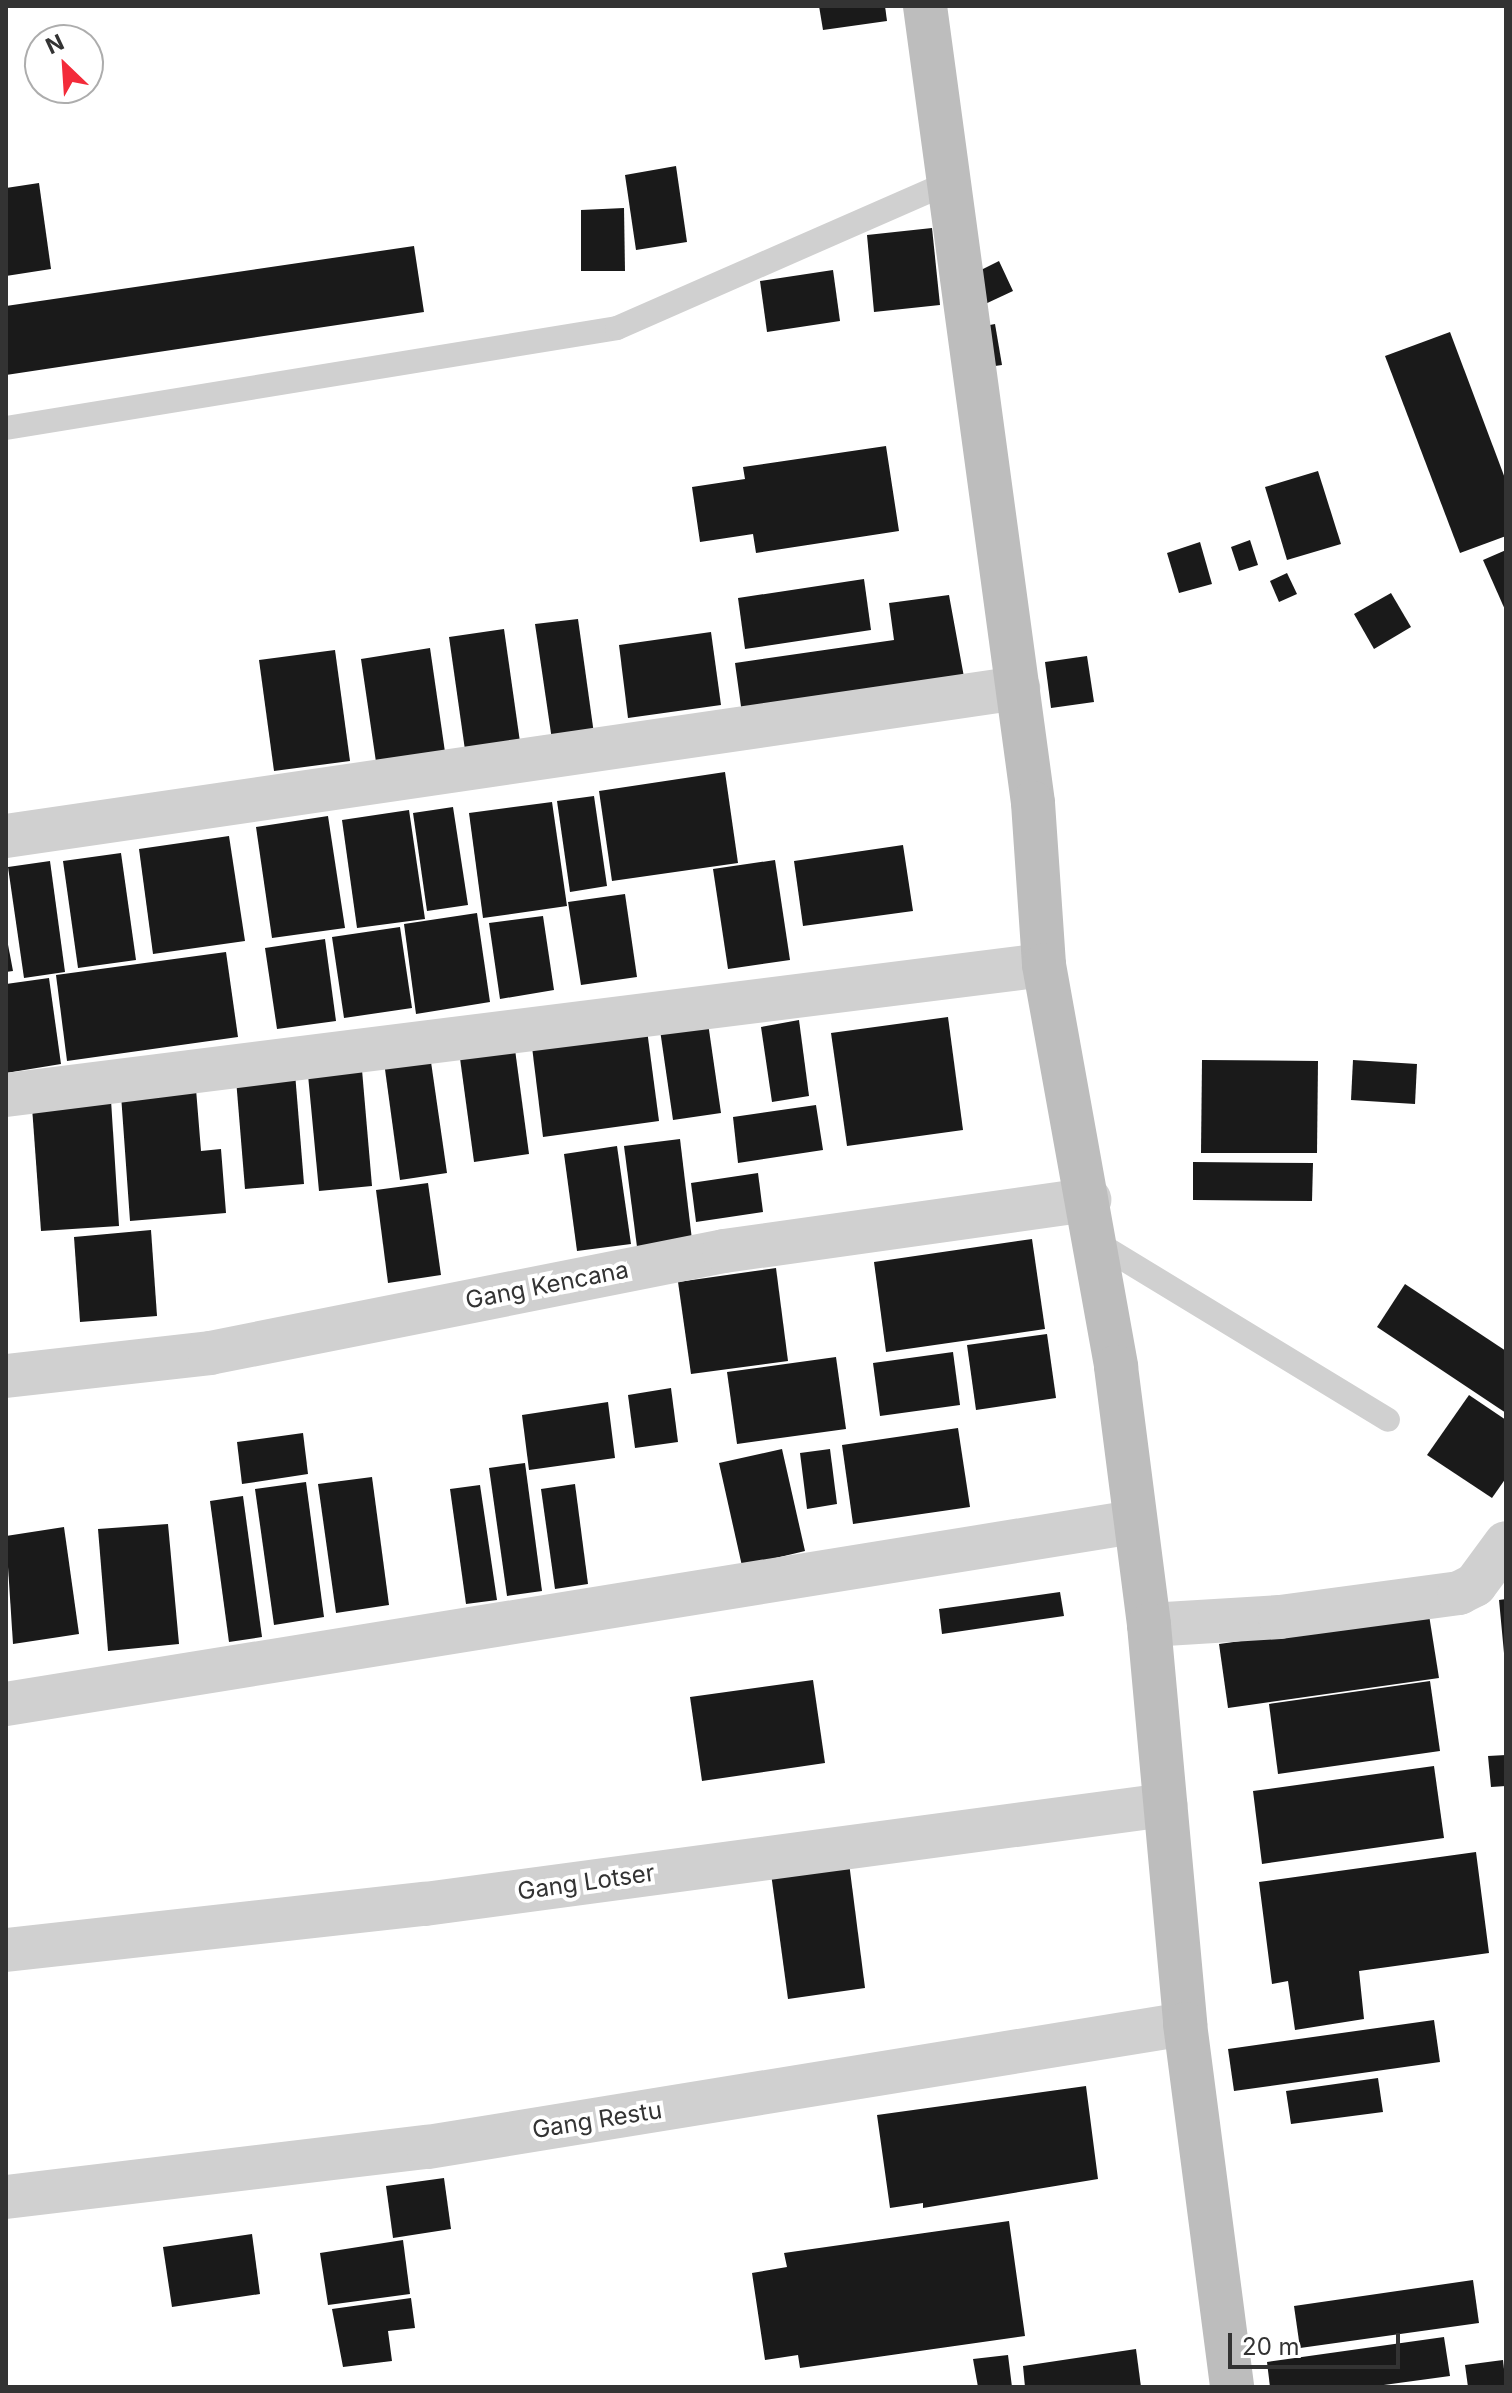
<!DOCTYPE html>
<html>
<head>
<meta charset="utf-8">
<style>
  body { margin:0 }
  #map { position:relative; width:1512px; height:2393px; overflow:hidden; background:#fff; font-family:Inter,sans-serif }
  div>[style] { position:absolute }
  .building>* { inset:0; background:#1a1a1a }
  .lane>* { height:24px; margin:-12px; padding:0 12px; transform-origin:12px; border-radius:12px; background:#d0d0d0 }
  .street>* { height:44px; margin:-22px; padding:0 22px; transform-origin:22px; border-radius:22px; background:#d0d0d0 }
  .secondary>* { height:44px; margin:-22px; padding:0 22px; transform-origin:22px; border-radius:22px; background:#bdbdbd }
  span { translate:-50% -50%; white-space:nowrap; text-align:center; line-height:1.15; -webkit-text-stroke:8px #fff; paint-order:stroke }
  .street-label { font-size:24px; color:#333 }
  .frame { position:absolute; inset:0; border:8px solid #333; pointer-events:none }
  .north { position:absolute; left:24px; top:24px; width:80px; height:80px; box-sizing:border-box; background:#fff; border:2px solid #adadad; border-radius:50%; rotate:335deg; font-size:22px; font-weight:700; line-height:32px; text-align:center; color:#333 }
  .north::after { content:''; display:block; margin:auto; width:28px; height:36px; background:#f32b3a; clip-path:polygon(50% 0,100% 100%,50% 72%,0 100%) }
  .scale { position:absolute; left:1228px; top:2333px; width:172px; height:36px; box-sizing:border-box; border:4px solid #333; border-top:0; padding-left:10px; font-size:24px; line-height:28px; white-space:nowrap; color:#333; -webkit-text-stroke:6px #fff; paint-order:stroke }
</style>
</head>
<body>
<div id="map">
  <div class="building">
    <div style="clip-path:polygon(819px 6px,885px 6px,887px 21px,823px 30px)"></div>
    <div style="clip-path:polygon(676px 166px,687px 242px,636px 250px,625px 175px)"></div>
    <div style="clip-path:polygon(39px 183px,51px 269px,6px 276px,6px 188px)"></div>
    <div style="clip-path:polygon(624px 208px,625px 271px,581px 271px,581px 210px)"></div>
    <div style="clip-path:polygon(932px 228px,940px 305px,874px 312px,867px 235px)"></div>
    <div style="clip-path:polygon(414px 246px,424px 312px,6px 375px,6px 306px)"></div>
    <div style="clip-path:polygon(999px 261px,1013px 291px,983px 305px,969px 276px)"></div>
    <div style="clip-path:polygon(833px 270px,840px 321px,767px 332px,760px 281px)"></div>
    <div style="clip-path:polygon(995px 324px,1002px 365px,981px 368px,974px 328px)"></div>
    <div style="clip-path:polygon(1450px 332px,1506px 481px,1506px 536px,1460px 553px,1385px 356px)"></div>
    <div style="clip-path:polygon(886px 446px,899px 531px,756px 553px,753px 534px,700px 542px,692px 487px,745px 479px,743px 467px)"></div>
    <div style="clip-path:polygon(1318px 471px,1341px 544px,1287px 560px,1265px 487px)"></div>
    <div style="clip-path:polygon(1250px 540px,1258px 565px,1239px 571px,1231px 547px)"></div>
    <div style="clip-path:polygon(1200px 542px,1212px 584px,1179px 593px,1167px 553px)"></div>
    <div style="clip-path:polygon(1506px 550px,1506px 612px,1483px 560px)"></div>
    <div style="clip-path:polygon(1287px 573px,1297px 594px,1279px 602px,1270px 581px)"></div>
    <div style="clip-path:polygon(864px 579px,871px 630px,745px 649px,738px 598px)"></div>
    <div style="clip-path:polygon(1391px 593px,1411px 627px,1374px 649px,1354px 614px)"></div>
    <div style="clip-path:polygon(949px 595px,966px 688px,743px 721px,735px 663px,894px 640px,889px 603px)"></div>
    <div style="clip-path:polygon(578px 619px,594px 734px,552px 740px,535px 624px)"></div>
    <div style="clip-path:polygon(504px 629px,520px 742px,465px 750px,449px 637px)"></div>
    <div style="clip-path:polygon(711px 632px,721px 705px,628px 718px,619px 645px)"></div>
    <div style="clip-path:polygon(430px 648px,445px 752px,376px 762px,361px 659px)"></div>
    <div style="clip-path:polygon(335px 650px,350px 761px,274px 771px,259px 660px)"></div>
    <div style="clip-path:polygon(1087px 656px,1094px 702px,1051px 708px,1045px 662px)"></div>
    <div style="clip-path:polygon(725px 772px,738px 863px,612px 881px,599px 791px)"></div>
    <div style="clip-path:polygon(594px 796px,607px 886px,570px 892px,557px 801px)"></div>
    <div style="clip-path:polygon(552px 802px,567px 906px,483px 918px,469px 813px)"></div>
    <div style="clip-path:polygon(453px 807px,468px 905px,427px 911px,413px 813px)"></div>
    <div style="clip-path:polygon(409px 810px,425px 919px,357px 928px,342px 820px)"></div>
    <div style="clip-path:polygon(328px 816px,345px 928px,272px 938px,256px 827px)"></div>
    <div style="clip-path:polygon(229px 836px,245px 941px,153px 954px,139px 849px)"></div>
    <div style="clip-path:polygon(903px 845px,913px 911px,803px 926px,794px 861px)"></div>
    <div style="clip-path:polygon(121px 853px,136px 960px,78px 968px,63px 861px)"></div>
    <div style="clip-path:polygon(775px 860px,790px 960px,728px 969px,713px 869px)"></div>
    <div style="clip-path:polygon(50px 861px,65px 972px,24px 978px,8px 867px)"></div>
    <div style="clip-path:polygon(625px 894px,637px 977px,581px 985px,568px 902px)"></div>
    <div style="clip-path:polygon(477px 913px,490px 1002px,416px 1014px,404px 924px)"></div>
    <div style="clip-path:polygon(543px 916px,554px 990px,500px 999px,489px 923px)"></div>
    <div style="clip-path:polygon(400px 927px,412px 1008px,344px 1018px,332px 937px)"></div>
    <div style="clip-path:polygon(6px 934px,13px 971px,6px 972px)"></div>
    <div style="clip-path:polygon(325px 939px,336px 1021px,277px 1029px,265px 948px)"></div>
    <div style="clip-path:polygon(226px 952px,238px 1037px,67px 1061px,56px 975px)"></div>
    <div style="clip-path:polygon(49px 978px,61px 1064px,6px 1073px,6px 984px)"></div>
    <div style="clip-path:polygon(707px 1016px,721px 1113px,673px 1120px,659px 1023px)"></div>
    <div style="clip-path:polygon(948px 1017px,963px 1130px,847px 1146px,831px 1033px)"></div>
    <div style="clip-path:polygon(799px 1020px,809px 1096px,772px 1102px,761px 1027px)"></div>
    <div style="clip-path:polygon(647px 1030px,659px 1121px,543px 1137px,532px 1047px)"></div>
    <div style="clip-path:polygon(514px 1042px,529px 1154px,474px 1162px,459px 1051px)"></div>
    <div style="clip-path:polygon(430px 1055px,447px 1173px,400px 1180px,384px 1062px)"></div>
    <div style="clip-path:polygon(1202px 1060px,1318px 1061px,1317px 1153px,1201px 1153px)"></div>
    <div style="clip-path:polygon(1353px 1060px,1417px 1064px,1415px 1104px,1351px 1100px)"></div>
    <div style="clip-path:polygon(362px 1070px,372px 1186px,319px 1191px,308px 1075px)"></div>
    <div style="clip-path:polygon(295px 1073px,304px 1184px,245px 1189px,236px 1079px)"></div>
    <div style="clip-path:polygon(196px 1089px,201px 1151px,221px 1149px,226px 1213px,130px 1221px,121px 1095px)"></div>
    <div style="clip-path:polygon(111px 1100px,119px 1226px,41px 1231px,32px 1107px)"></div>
    <div style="clip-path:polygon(816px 1105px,823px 1150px,738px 1163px,733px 1117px)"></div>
    <div style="clip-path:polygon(680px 1139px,692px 1240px,637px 1247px,624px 1146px)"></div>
    <div style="clip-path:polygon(617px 1146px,631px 1244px,577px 1251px,564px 1154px)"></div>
    <div style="clip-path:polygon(1193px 1162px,1313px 1163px,1312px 1201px,1193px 1200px)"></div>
    <div style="clip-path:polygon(758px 1173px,763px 1212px,696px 1222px,691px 1183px)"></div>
    <div style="clip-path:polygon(428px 1183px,441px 1275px,388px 1283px,376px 1190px)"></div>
    <div style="clip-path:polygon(151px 1230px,157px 1316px,80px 1322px,74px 1237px)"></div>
    <div style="clip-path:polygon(1032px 1239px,1045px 1329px,886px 1352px,874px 1262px)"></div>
    <div style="clip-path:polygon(776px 1268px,788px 1361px,691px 1374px,678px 1282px)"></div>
    <div style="clip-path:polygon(1405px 1284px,1506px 1351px,1506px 1413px,1377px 1327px)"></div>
    <div style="clip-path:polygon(1047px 1334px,1056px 1398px,976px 1410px,967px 1345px)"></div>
    <div style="clip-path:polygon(953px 1352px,960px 1405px,880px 1416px,873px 1363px)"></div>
    <div style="clip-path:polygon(836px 1357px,846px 1429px,737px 1444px,727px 1372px)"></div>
    <div style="clip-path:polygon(671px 1388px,678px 1442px,635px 1448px,628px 1395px)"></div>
    <div style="clip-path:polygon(1469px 1395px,1506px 1420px,1506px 1478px,1492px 1498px,1427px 1455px)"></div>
    <div style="clip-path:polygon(608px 1402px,615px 1458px,529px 1470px,522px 1415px)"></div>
    <div style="clip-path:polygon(958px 1428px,970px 1507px,853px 1524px,842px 1445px)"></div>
    <div style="clip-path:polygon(303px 1433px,308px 1474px,242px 1484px,237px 1442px)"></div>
    <div style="clip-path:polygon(782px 1449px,805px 1551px,742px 1566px,719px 1463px)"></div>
    <div style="clip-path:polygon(830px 1449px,837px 1504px,807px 1509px,800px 1453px)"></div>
    <div style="clip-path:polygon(525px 1463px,542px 1591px,507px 1596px,489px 1468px)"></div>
    <div style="clip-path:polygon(372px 1477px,389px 1605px,336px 1613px,318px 1484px)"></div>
    <div style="clip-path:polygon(306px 1482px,324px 1617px,274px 1625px,255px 1489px)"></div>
    <div style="clip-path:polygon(575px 1484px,588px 1584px,555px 1589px,541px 1489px)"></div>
    <div style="clip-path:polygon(480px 1485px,497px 1600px,466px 1604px,450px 1489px)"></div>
    <div style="clip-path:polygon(243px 1496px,262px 1637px,229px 1642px,210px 1501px)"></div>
    <div style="clip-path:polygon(168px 1524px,179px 1644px,108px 1651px,98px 1529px)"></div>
    <div style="clip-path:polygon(64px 1527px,79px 1634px,13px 1644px,6px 1536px)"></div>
    <div style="clip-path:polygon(1060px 1592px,1064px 1616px,942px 1634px,939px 1609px)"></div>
    <div style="clip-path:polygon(1506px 1599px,1506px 1653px,1504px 1653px,1499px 1600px)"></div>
    <div style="clip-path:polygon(1429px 1615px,1439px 1678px,1228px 1708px,1219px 1644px)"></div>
    <div style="clip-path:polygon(813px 1680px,825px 1763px,702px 1781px,690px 1697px)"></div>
    <div style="clip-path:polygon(1430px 1681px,1440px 1751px,1278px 1774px,1269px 1704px)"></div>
    <div style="clip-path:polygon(1506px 1755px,1506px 1786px,1491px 1787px,1488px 1756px)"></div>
    <div style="clip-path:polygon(1434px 1766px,1444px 1838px,1262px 1864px,1253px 1791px)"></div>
    <div style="clip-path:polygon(1476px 1852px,1489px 1953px,1359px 1971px,1364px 2019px,1295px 2030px,1288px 1981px,1272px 1984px,1259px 1882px)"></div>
    <div style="clip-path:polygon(848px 1855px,865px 1988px,788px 1999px,770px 1866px)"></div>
    <div style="clip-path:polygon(1434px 2020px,1440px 2062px,1234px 2091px,1228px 2049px)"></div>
    <div style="clip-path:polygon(1378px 2078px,1383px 2112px,1291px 2124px,1286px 2091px)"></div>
    <div style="clip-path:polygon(1086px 2086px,1098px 2179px,923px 2208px,923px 2203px,890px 2208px,877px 2115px)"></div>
    <div style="clip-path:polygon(444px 2178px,451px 2229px,393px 2238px,386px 2186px)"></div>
    <div style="clip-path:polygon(1009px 2221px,1025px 2336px,800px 2368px,798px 2355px,765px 2360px,752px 2273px,787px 2267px,784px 2253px)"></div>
    <div style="clip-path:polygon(252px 2234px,260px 2294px,172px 2307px,163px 2247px)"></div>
    <div style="clip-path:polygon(403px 2240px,410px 2294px,328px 2305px,320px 2253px)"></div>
    <div style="clip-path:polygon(1473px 2280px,1479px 2323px,1300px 2348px,1294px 2306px)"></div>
    <div style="clip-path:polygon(411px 2298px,415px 2328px,388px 2331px,392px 2361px,343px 2367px,332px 2309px)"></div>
    <div style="clip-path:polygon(1444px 2337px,1450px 2376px,1369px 2387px,1270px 2387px,1267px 2362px)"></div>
    <div style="clip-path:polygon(1136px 2349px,1141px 2387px,1025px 2387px,1023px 2366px)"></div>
    <div style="clip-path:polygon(1008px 2355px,1012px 2387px,978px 2387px,973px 2359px)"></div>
    <div style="clip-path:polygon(1503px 2360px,1506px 2387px,1468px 2387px,1465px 2365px)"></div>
  </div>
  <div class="lane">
    <div style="left:6px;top:428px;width:619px;rotate:-9.29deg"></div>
    <div style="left:617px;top:328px;width:361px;rotate:-23.7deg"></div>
    <div style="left:1094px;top:1241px;width:344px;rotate:31.3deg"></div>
  </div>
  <div class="street">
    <div style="left:6px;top:836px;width:1023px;rotate:-8.32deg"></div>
    <div style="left:6px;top:1095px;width:1046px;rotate:-7.14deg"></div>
    <div style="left:6px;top:1376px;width:205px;rotate:-6.4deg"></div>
    <div style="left:210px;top:1353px;width:524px;rotate:-11.22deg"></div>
    <div style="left:724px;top:1251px;width:369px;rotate:-8deg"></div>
    <div style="left:1149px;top:1625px;width:131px;rotate:-3.5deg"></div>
    <div style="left:1280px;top:1617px;width:181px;rotate:-7.6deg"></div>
    <div style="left:1459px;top:1593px;width:18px;rotate:-27deg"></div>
    <div style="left:1475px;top:1585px;width:52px;rotate:-53.6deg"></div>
    <div style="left:6px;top:1704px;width:1142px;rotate:-9.17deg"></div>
    <div style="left:6px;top:1950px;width:422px;rotate:-6.3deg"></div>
    <div style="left:425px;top:1904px;width:747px;rotate:-7.62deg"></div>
    <div style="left:6px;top:2197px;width:425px;rotate:-6.8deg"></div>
    <div style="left:428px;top:2147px;width:767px;rotate:-9.23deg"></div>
  </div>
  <div class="secondary">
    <div style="left:925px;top:6px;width:804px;rotate:82.28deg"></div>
    <div style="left:1033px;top:803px;width:162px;rotate:86.1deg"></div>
    <div style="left:1044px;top:965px;width:408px;rotate:79.8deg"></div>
    <div style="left:1116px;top:1367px;width:260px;rotate:82.7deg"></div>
    <div style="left:1149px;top:1625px;width:401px;rotate:84.8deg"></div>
    <div style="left:1185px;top:2024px;width:366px;rotate:82.6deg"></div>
  </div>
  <div class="street-label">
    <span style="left:547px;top:1285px;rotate:-11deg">Gang Kencana</span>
    <span style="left:586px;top:1882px;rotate:-8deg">Gang Lotser</span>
    <span style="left:597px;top:2120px;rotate:-9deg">Gang Restu</span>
  </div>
  <div class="frame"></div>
  <div class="north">N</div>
  <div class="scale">20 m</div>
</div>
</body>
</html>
